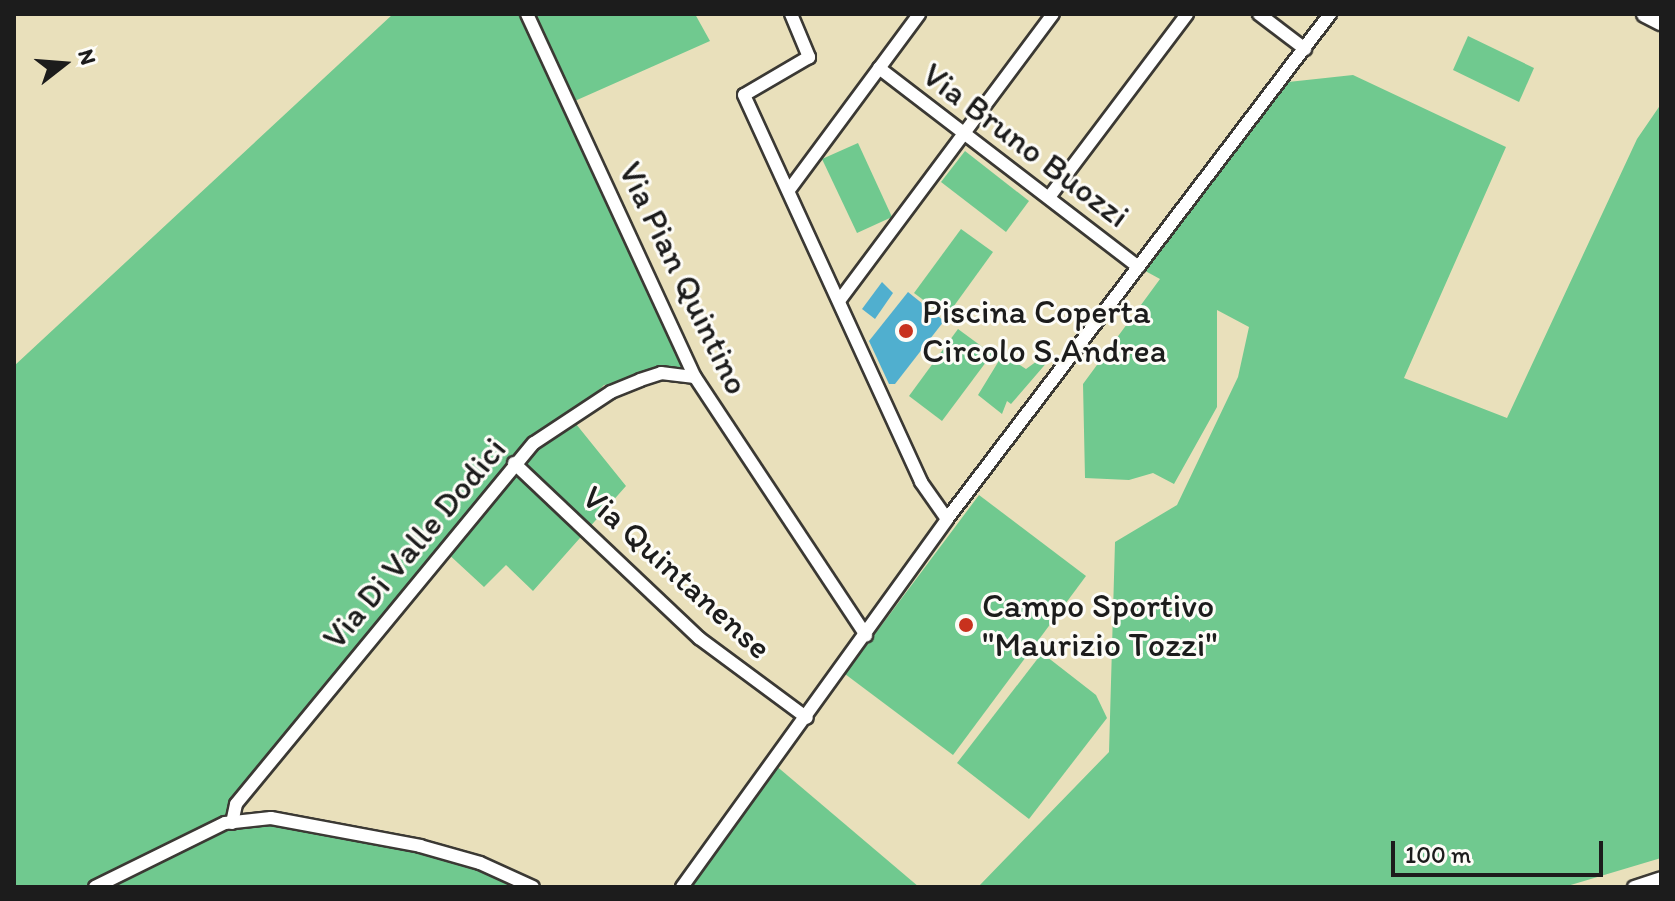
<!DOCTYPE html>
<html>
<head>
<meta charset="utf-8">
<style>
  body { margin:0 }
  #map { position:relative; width:1675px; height:901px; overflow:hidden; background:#e9e0bb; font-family:Itim,sans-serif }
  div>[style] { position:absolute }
  .green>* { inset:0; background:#70c98f }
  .water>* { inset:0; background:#50afcf }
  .roads { filter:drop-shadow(2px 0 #3b3934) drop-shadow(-2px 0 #3b3934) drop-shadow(0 2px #3b3934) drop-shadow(0 -2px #3b3934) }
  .street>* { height:12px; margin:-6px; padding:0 6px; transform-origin:6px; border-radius:6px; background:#fff }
  .secondary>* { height:16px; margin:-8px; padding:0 8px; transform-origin:8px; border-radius:8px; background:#fff }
  .dots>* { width:22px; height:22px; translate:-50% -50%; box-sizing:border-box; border:4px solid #fdfcf7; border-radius:50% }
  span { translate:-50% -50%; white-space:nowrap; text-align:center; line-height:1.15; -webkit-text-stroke:6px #fdfcf7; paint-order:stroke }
  .street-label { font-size:34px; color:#1c1c1c }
  .poi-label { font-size:34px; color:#1c1c1c }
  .left { translate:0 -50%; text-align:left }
  .frame { position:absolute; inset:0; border:16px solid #1c1c1c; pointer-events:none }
  .north { position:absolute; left:24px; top:24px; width:80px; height:80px; -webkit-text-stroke:6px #fdfcf7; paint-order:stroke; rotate:73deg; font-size:22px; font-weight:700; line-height:32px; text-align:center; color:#1c1c1c }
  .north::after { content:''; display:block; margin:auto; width:28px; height:36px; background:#1c1c1c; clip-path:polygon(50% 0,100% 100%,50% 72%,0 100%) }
  .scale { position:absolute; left:1391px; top:841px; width:212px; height:36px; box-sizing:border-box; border:4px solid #1c1c1c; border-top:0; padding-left:10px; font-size:24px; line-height:28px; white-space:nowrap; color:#1c1c1c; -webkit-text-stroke:6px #fdfcf7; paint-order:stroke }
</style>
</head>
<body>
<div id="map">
  <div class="green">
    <div style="clip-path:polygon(393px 14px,695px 14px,710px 41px,568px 104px,695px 377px,604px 385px,572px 419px,626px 486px,533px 591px,506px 565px,484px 587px,445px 551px,233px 813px,480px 863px,526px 887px,14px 887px,14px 366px)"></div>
    <div style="clip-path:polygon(1468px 36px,1534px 68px,1519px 102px,1453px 70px)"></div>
    <div style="clip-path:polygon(1353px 75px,1506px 147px,1404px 378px,1507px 418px,1637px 139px,1661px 104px,1661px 858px,1564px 887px,978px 887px,1109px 752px,1115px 542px,1177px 505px,1238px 377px,1249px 327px,1217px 310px,1217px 407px,1174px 484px,1153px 473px,1129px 480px,1085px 478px,1083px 384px,1160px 279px,1138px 267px,1279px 83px)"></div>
    <div style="clip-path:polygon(858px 143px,892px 217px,857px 233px,822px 159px)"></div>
    <div style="clip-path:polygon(965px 151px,1029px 201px,1006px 232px,941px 182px)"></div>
    <div style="clip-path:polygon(961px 229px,993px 252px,946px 317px,914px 293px)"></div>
    <div style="clip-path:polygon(958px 329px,992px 354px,942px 421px,909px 396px)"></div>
    <div style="clip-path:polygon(1003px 354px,1026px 369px,1044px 356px,1049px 360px,1011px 404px,1007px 401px,1002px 414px,978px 395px)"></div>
    <div style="clip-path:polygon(979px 495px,1086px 576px,953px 755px,845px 674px)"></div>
    <div style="clip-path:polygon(1042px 653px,1096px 695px,1107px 718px,1029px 819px,957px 763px)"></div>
    <div style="clip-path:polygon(774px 764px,919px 887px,682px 887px)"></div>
  </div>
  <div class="water">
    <div style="clip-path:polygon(882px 282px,893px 293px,875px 319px,862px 309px)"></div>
    <div style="clip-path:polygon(908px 292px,944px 321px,895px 384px,889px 384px,869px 341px)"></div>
  </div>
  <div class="roads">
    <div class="street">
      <div style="left:527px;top:14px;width:400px;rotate:65.2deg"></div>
      <div style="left:695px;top:377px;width:310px;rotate:56.5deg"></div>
      <div style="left:791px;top:14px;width:47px;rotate:67.3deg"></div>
      <div style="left:809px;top:57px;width:75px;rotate:149.7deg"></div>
      <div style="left:744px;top:95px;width:426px;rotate:65.4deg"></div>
      <div style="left:921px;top:482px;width:45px;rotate:54.9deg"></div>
      <div style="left:1259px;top:14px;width:58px;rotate:37.3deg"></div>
      <div style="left:879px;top:68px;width:327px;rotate:37.5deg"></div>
      <div style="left:789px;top:190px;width:219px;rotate:-53.5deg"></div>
      <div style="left:1050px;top:196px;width:228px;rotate:-53deg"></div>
      <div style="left:839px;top:301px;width:358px;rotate:-53.3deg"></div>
      <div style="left:514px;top:463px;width:255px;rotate:43.4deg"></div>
      <div style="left:699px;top:638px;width:134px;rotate:36.5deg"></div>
      <div style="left:232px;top:823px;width:19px;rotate:-78deg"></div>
      <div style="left:236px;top:804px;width:468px;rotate:-50.5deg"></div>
      <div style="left:534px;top:443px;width:92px;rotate:-33.5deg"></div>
      <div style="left:611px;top:392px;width:31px;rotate:-22deg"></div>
      <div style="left:640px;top:380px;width:22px;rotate:-18deg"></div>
      <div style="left:661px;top:373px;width:34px;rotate:7deg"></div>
      <div style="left:95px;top:887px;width:145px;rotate:-26.2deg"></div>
      <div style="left:225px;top:823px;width:46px;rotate:-6.2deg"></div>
      <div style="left:271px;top:818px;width:152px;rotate:10.6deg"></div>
      <div style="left:420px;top:846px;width:62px;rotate:15.8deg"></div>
      <div style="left:480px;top:863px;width:58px;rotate:24.4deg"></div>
      <div style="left:682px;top:887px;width:453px;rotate:-54.2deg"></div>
      <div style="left:947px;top:519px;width:634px;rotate:-52.82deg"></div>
      <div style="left:1634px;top:887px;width:28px;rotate:-18deg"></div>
    </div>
    <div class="secondary">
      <div style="left:1645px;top:14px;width:18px;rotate:27deg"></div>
    </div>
  </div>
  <div class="dots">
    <div style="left:906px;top:331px;background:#c8321e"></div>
    <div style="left:966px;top:625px;background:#c8321e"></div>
  </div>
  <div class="street-label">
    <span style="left:1026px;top:145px;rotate:37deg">Via Bruno Buozzi</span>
    <span style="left:684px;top:278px;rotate:64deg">Via Pian Quintino</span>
    <span style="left:414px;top:543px;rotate:-50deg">Via Di Valle Dodici</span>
    <span style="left:677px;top:572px;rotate:42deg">Via Quintanense</span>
  </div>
  <div class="poi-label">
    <span class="left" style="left:922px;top:331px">Piscina Coperta<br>Circolo S.Andrea</span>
    <span class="left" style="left:982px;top:625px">Campo Sportivo<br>"Maurizio Tozzi"</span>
  </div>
  <div class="frame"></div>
  <div class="north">N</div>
  <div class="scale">100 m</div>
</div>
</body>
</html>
